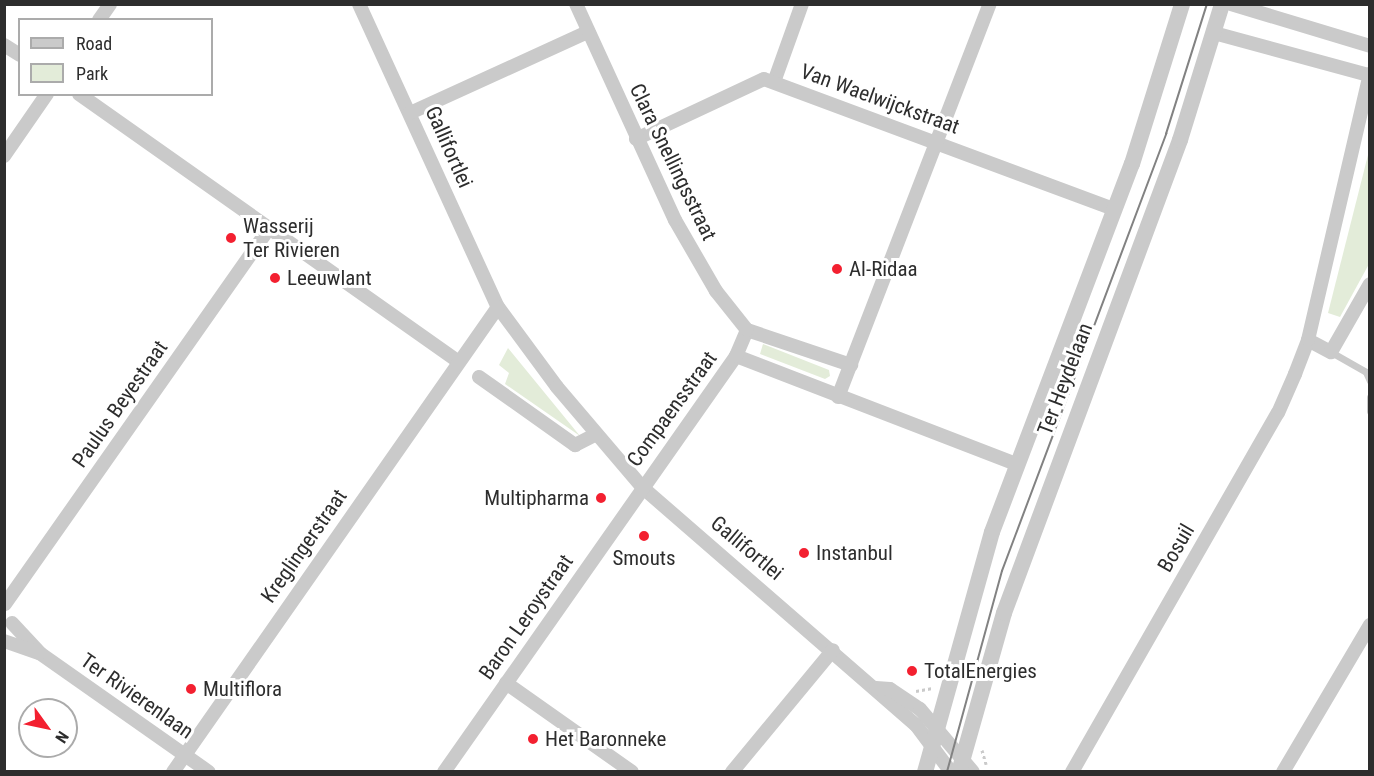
<!DOCTYPE html>
<html>
<head>
<meta charset="utf-8">
<style>
  body { margin:0 }
  #map { position:relative; width:1374px; height:776px; overflow:hidden; background:#fff; font-family:"Roboto Condensed",sans-serif }
  div>[style] { position:absolute }
  .green>* { inset:0; background:#e3ecd9 }
  .path>* { height:3px; margin-top:-1.5px; transform-origin:0; background:repeating-linear-gradient(90deg,#cacaca 0 3px,transparent 0 6px) }
  .service>* { height:7px; margin:-3.5px; padding:0 3.5px; transform-origin:3.5px; border-radius:3.5px; background:#cacaca }
  .minor>* { height:14px; margin:-7px; padding:0 7px; transform-origin:7px; border-radius:7px; background:#cacaca }
  .tertiary>* { height:16px; margin:-8px; padding:0 8px; transform-origin:8px; border-radius:8px; background:#cacaca }
  .tram>* { height:1.5px; margin:-0.75px; padding:0 0.75px; transform-origin:0.75px; border-radius:0.75px; background:#828282 }
  .dots>* { width:16px; height:16px; translate:-50% -50%; box-sizing:border-box; border:3px solid #fff; border-radius:50% }
  span { translate:-50% -50%; white-space:nowrap; text-align:center; line-height:1.15; -webkit-text-stroke:6px #fff; paint-order:stroke }
  .street-label { font-size:21px; color:#2d2d2d }
  .poi-label { font-size:21px; color:#2d2d2d }
  .left { translate:0 -50%; text-align:left }
  .right { translate:-100% -50%; text-align:right }
  .frame { position:absolute; inset:0; border:6px solid #2d2d2d; pointer-events:none }
  .legend { position:absolute; left:18px; top:18px; width:195px; height:78px; box-sizing:border-box; background:#fff; border:2px solid #ababab; margin:0; padding:8px 10px; list-style:none; font-size:18px; color:#2d2d2d }
  .legend li { display:flex; align-items:center; gap:12px; height:30px }
  .legend b { width:30px; border:2px solid #ababab }
  .north { position:absolute; left:18px; top:698px; width:60px; height:60px; box-sizing:border-box; background:#fff; border:2px solid #ababab; border-radius:50%; rotate:123deg; font-size:16px; font-weight:700; line-height:24px; text-align:center; color:#2d2d2d }
  .north::after { content:''; display:block; margin:auto; width:21px; height:27px; background:#f32030; clip-path:polygon(50% 0,100% 100%,50% 72%,0 100%) }
</style>
</head>
<body>
<div id="map">
  <div class="green">
    <div style="clip-path:polygon(1369px 151px,1369px 264px,1340px 317px,1328px 313px)"></div>
    <div style="clip-path:polygon(763px 344px,829px 370px,830px 376px,825px 379px,760px 354px)"></div>
    <div style="clip-path:polygon(508px 348px,580px 436px,505px 384px,509px 373px,499px 365px)"></div>
  </div>
  <div class="path">
    <div style="left:916px;top:691px;width:17px;rotate:-10deg"></div>
    <div style="left:982px;top:750px;width:15px;rotate:74deg"></div>
  </div>
  <div class="service">
    <div style="left:1331px;top:352px;width:40px;rotate:29.7deg"></div>
    <div style="left:1366px;top:372px;width:10px;rotate:66deg"></div>
    <div style="left:1370px;top:397px;width:14px;rotate:90deg"></div>
  </div>
  <div class="minor">
    <div style="left:359px;top:4px;width:333px;rotate:65.4deg"></div>
    <div style="left:498px;top:307px;width:99px;rotate:53.6deg"></div>
    <div style="left:557px;top:387px;width:131px;rotate:49.6deg"></div>
    <div style="left:642px;top:487px;width:363px;rotate:41deg"></div>
    <div style="left:916px;top:725px;width:59px;rotate:53.3deg"></div>
    <div style="left:1231px;top:4px;width:145px;rotate:16.8deg"></div>
    <div style="left:99px;top:20px;width:19px;rotate:-55deg"></div>
    <div style="left:1214px;top:33px;width:161px;rotate:15.2deg"></div>
    <div style="left:4px;top:45px;width:19px;rotate:32deg"></div>
    <div style="left:774px;top:82px;width:83px;rotate:-70.3deg"></div>
    <div style="left:79px;top:94px;width:463px;rotate:35.2deg"></div>
    <div style="left:410px;top:113px;width:196px;rotate:-24.5deg"></div>
    <div style="left:636px;top:139px;width:141px;rotate:-25.1deg"></div>
    <div style="left:764px;top:79px;width:373px;rotate:20.4deg"></div>
    <div style="left:4px;top:156px;width:75px;rotate:-55.3deg"></div>
    <div style="left:747px;top:330px;width:110px;rotate:18.6deg"></div>
    <div style="left:1308px;top:340px;width:26px;rotate:28deg"></div>
    <div style="left:1331px;top:352px;width:78px;rotate:-60.2deg"></div>
    <div style="left:736px;top:356px;width:300px;rotate:21.1deg"></div>
    <div style="left:479px;top:377px;width:118px;rotate:35.3deg"></div>
    <div style="left:575px;top:445px;width:22px;rotate:-27deg"></div>
    <div style="left:838px;top:397px;width:421px;rotate:-68.9deg"></div>
    <div style="left:5px;top:604px;width:459px;rotate:-54.9deg"></div>
    <div style="left:12px;top:623px;width:42px;rotate:46.9deg"></div>
    <div style="left:41px;top:654px;width:205px;rotate:35.1deg"></div>
    <div style="left:4px;top:641px;width:37px;rotate:19deg"></div>
    <div style="left:506px;top:683px;width:154px;rotate:35.2deg"></div>
    <div style="left:876px;top:688px;width:14px;rotate:4deg"></div>
    <div style="left:890px;top:689px;width:36px;rotate:34deg"></div>
    <div style="left:920px;top:709px;width:82px;rotate:49.9deg"></div>
    <div style="left:173px;top:772px;width:567px;rotate:-55.05deg"></div>
    <div style="left:444px;top:772px;width:508px;rotate:-54.93deg"></div>
    <div style="left:736px;top:356px;width:28px;rotate:-67deg"></div>
    <div style="left:747px;top:330px;width:50px;rotate:-128.5deg"></div>
    <div style="left:716px;top:291px;width:82px;rotate:-120deg"></div>
    <div style="left:675px;top:220px;width:238px;rotate:-114.6deg"></div>
    <div style="left:732px;top:772px;width:158px;rotate:-50.4deg"></div>
    <div style="left:1072px;top:772px;width:414px;rotate:-60.2deg"></div>
    <div style="left:1278px;top:413px;width:43px;rotate:-66.4deg"></div>
    <div style="left:1295px;top:374px;width:36px;rotate:-69deg"></div>
    <div style="left:1308px;top:340px;width:273px;rotate:-76.9deg"></div>
    <div style="left:1283px;top:772px;width:171px;rotate:-59.4deg"></div>
  </div>
  <div class="tertiary">
    <div style="left:925px;top:772px;width:249px;rotate:-74.4deg"></div>
    <div style="left:992px;top:532px;width:394px;rotate:-69.2deg"></div>
    <div style="left:1132px;top:164px;width:168px;rotate:-72.6deg"></div>
    <div style="left:959px;top:772px;width:165px;rotate:-74.2deg"></div>
    <div style="left:1004px;top:613px;width:505px;rotate:-69.59deg"></div>
    <div style="left:1180px;top:140px;width:142px;rotate:-72.8deg"></div>
  </div>
  <div class="tram">
    <div style="left:947px;top:772px;width:208px;rotate:-74.7deg"></div>
    <div style="left:1002px;top:571px;width:467px;rotate:-69.4deg"></div>
    <div style="left:1166px;top:134px;width:136px;rotate:-72.5deg"></div>
  </div>
  <div class="dots">
    <div style="left:231px;top:238px;background:#f32030"></div>
    <div style="left:837px;top:269px;background:#f32030"></div>
    <div style="left:275px;top:278px;background:#f32030"></div>
    <div style="left:601px;top:498px;background:#f32030"></div>
    <div style="left:644px;top:536px;background:#f32030"></div>
    <div style="left:804px;top:553px;background:#f32030"></div>
    <div style="left:912px;top:671px;background:#f32030"></div>
    <div style="left:191px;top:689px;background:#f32030"></div>
    <div style="left:533px;top:739px;background:#f32030"></div>
  </div>
  <div class="street-label">
    <span style="left:880px;top:99px;rotate:20deg">Van Waelwijckstraat</span>
    <span style="left:449px;top:147px;rotate:66deg">Gallifortlei</span>
    <span style="left:673px;top:162px;rotate:64deg">Clara Snellingsstraat</span>
    <span style="left:1065px;top:379px;rotate:-69deg">Ter Heydelaan</span>
    <span style="left:120px;top:404px;rotate:-55deg">Paulus Beyestraat</span>
    <span style="left:672px;top:409px;rotate:-54deg">Compaensstraat</span>
    <span style="left:304px;top:546px;rotate:-55deg">Kreglingerstraat</span>
    <span style="left:747px;top:548px;rotate:40deg">Gallifortlei</span>
    <span style="left:1176px;top:548px;rotate:-60deg">Bosuil</span>
    <span style="left:526px;top:617px;rotate:-55deg">Baron Leroystraat</span>
    <span style="left:137px;top:696px;rotate:35deg">Ter Rivierenlaan</span>
  </div>
  <div class="poi-label">
    <span class="left" style="left:243px;top:238px">Wasserij<br>Ter Rivieren</span>
    <span class="left" style="left:849px;top:269px">Al-Ridaa</span>
    <span class="left" style="left:287px;top:278px">Leeuwlant</span>
    <span class="right" style="left:589px;top:498px">Multipharma</span>
    <span class="left" style="left:816px;top:553px">Instanbul</span>
    <span style="left:644px;top:558px">Smouts</span>
    <span class="left" style="left:924px;top:671px">TotalEnergies</span>
    <span class="left" style="left:203px;top:689px">Multiflora</span>
    <span class="left" style="left:545px;top:739px">Het Baronneke</span>
  </div>
  <div class="frame"></div>
  <ul class="legend">
  <li><b style="height:8px;background:#cacaca"></b>Road</li>
  <li><b style="height:16px;background:#e3ecd9"></b>Park</li>
  </ul>
  <div class="north">N</div>
</div>
</body>
</html>
